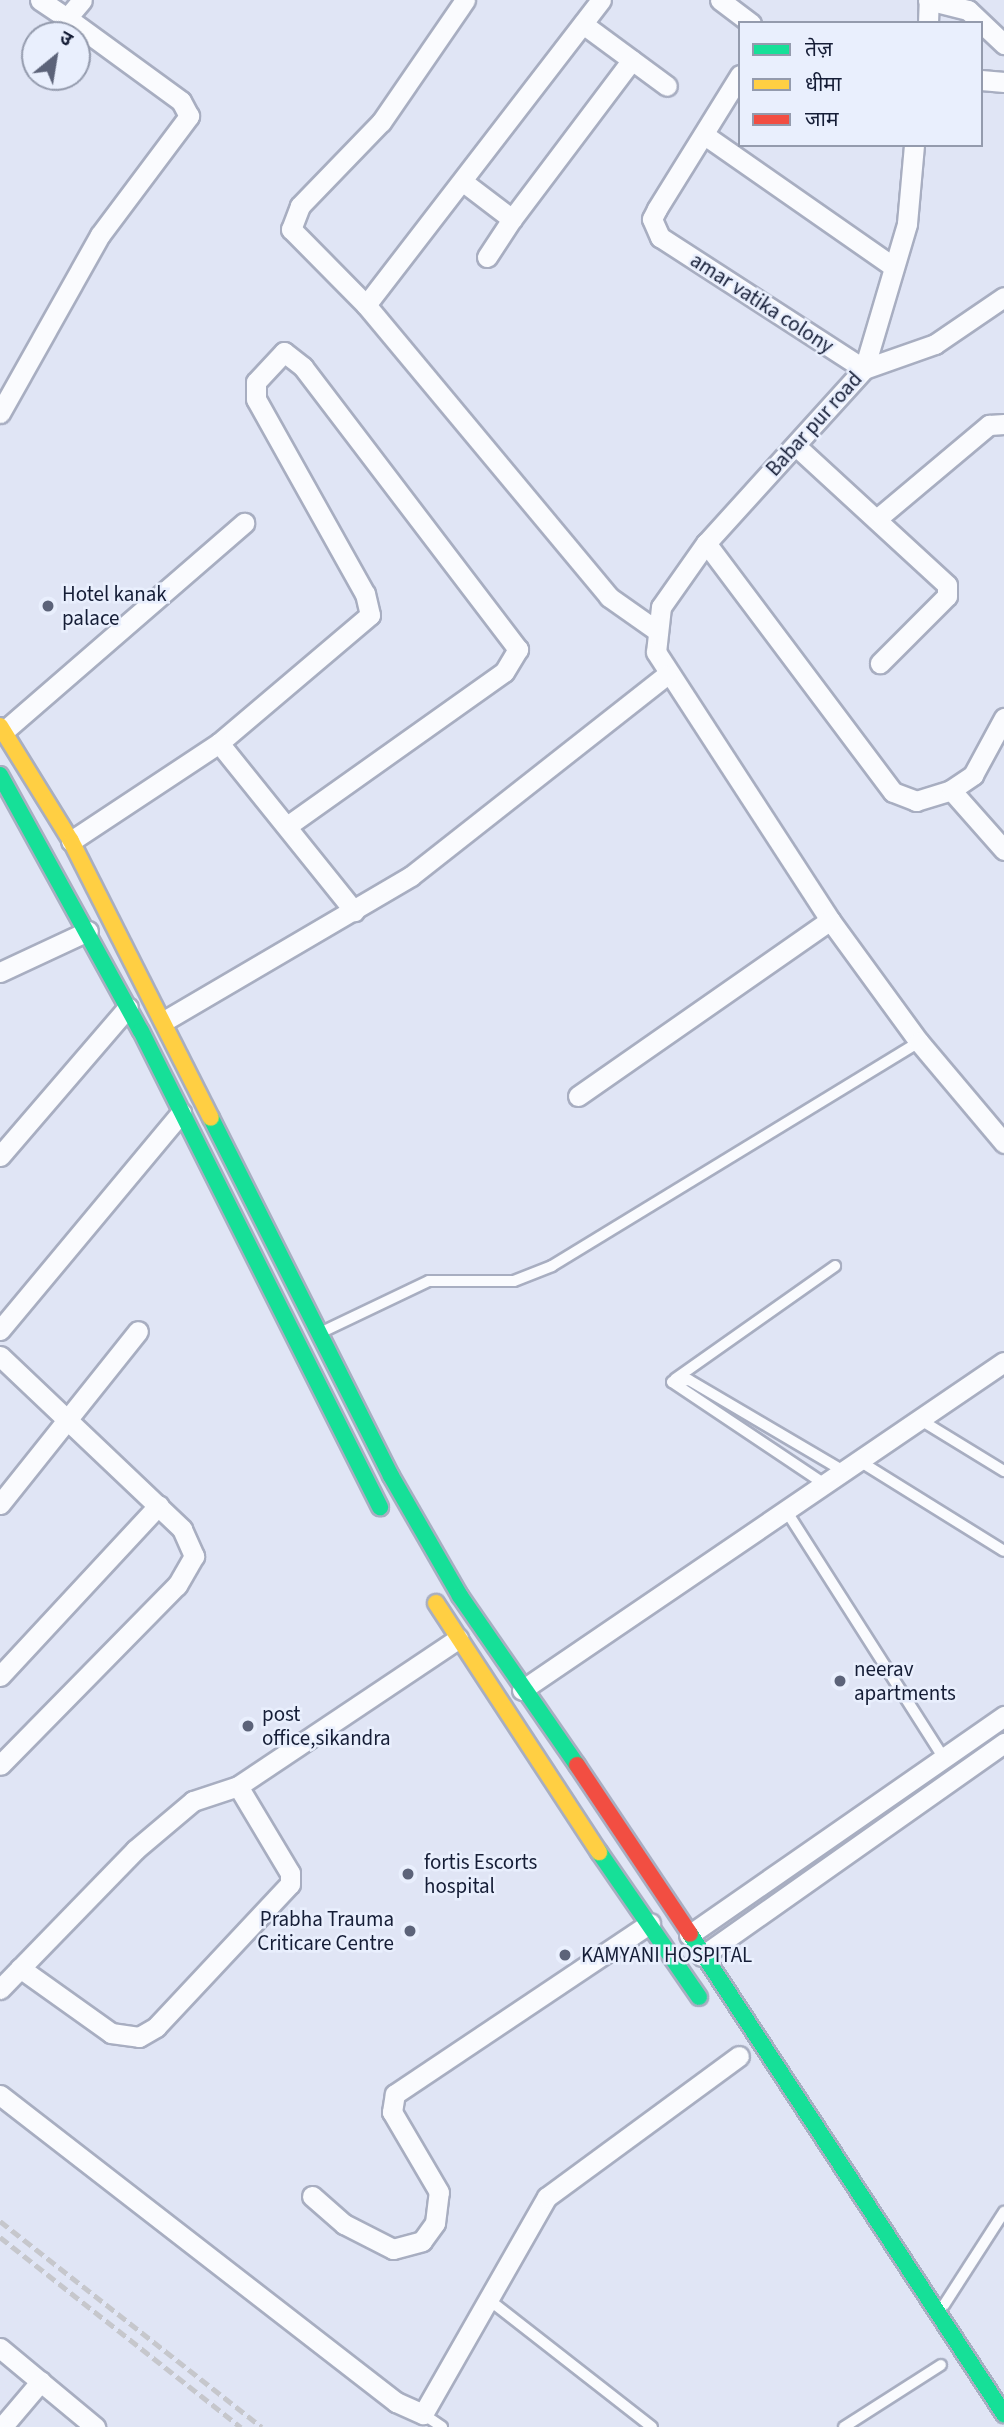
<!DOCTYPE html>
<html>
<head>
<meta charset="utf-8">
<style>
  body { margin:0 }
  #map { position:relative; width:1004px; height:2427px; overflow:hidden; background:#e0e5f5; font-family:"Source Sans 3","Noto Sans Devanagari",sans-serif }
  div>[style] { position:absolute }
  .roads { filter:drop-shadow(2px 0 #a8aec1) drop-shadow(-2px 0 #a8aec1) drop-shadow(0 2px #a8aec1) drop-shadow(0 -2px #a8aec1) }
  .lane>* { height:10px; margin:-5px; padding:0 5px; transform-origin:5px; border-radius:5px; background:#fafbfe }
  .street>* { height:19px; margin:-9.5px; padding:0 9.5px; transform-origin:9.5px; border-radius:9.5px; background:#fafbfe }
  .fast>* { height:16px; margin:-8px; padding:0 8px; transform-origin:8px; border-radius:8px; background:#16e098 }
  .slow>* { height:16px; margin:-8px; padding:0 8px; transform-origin:8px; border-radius:8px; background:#ffcf43 }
  .jam>* { height:16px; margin:-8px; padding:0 8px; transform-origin:8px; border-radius:8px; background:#f24e42 }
  .rail>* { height:5px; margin-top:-2.5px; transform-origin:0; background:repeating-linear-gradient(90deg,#c6c7cc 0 10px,transparent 0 15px) }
  .dots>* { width:19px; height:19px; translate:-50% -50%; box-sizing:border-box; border:4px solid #e9effd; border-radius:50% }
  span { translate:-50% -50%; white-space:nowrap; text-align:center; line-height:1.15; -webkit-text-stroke:5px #e9effd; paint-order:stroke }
  .street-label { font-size:21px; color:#151d36 }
  .poi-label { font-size:21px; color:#151d36 }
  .left { translate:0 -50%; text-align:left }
  .right { translate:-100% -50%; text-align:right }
  .legend { position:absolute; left:738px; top:21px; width:245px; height:126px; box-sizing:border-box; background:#e9effd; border:2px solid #949bad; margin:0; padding:9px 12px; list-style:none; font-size:21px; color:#151d36 }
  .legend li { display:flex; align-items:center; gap:14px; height:35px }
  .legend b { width:35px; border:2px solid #949bad }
  .north { position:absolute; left:21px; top:21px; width:70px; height:70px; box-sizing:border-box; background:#e9effd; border:2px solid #949bad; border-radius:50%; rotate:30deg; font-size:19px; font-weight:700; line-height:28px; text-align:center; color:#151d36 }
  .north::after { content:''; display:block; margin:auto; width:24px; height:32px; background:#5c6379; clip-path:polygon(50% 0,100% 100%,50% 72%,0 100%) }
</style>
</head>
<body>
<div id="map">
  <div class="roads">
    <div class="lane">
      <div style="left:324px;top:1331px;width:116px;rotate:-25.5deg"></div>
      <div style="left:429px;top:1281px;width:85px"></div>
      <div style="left:514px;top:1281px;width:41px;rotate:-21.5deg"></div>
      <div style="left:552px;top:1266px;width:430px;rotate:-31.4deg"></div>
      <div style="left:675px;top:1379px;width:196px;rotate:-35.2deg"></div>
      <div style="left:919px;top:1419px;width:100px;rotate:31.5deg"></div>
      <div style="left:861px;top:1462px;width:168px;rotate:31.9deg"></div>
      <div style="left:826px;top:1485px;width:185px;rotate:-146.2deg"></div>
      <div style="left:672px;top:1382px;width:17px;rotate:-7deg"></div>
      <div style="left:689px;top:1380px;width:181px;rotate:30.5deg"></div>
      <div style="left:787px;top:1512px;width:292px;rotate:57.5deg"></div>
      <div style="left:488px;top:2299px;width:208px;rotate:38deg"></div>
      <div style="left:944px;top:2305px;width:111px;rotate:-57.2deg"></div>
      <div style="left:423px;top:2414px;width:23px;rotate:34deg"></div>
      <div style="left:844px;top:2427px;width:115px;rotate:-32.6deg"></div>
    </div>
    <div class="street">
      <div style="left:40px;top:0;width:32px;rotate:34deg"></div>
      <div style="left:67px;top:18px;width:23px;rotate:-50deg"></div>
      <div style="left:465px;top:0;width:148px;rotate:124.5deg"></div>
      <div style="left:381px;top:122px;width:117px;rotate:134deg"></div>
      <div style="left:300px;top:206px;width:25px;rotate:111deg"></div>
      <div style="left:291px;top:229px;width:107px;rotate:45.4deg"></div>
      <div style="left:366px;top:305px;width:380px;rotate:50.2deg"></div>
      <div style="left:609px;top:597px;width:57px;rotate:35.1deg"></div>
      <div style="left:720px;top:0;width:39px;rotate:37deg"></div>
      <div style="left:928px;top:0;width:41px;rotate:14deg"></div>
      <div style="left:968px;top:10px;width:50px;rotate:43.4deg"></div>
      <div style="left:928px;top:23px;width:23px;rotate:-88deg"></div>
      <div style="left:583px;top:24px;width:104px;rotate:36.4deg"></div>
      <div style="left:740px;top:75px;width:158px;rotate:121.8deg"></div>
      <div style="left:657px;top:209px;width:11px;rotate:117deg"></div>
      <div style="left:652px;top:219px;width:20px;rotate:66deg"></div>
      <div style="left:660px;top:237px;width:243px;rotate:32.9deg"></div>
      <div style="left:864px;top:369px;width:75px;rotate:-19.4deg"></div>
      <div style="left:935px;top:344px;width:83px;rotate:-34.3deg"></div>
      <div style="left:981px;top:80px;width:23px;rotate:5deg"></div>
      <div style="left:706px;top:136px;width:229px;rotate:34.9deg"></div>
      <div style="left:914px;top:145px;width:79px;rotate:95.1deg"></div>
      <div style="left:907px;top:224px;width:151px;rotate:106.5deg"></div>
      <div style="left:864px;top:369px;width:235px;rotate:132.2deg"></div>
      <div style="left:706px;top:543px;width:78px;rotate:125.1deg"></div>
      <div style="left:661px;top:607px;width:45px;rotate:96.3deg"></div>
      <div style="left:656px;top:652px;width:320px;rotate:57deg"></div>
      <div style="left:830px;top:920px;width:151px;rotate:53.9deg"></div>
      <div style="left:919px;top:1042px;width:132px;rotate:49.9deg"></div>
      <div style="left:466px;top:184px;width:58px;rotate:37.3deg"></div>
      <div style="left:512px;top:219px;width:199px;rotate:-53deg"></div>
      <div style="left:487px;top:257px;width:45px;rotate:-56.7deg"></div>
      <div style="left:366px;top:305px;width:385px;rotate:-52.4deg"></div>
      <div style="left:0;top:413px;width:204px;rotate:-60.7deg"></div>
      <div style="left:100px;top:235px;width:149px;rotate:-53.2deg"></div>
      <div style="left:189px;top:116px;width:17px;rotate:-118deg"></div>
      <div style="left:181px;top:101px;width:141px;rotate:-143.9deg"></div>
      <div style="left:796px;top:446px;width:205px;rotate:42.6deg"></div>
      <div style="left:947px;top:585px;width:11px;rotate:90deg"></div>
      <div style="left:947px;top:596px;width:95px;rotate:135deg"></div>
      <div style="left:878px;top:518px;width:145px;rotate:-40deg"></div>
      <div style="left:989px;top:425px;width:15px;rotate:-4deg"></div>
      <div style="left:706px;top:543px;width:311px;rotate:53.1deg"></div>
      <div style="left:893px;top:792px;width:25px;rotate:21deg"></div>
      <div style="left:916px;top:801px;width:37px;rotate:-17deg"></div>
      <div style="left:951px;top:790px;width:80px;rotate:48.5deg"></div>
      <div style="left:4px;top:731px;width:318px;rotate:-40.9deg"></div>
      <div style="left:219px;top:743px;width:198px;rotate:-40.3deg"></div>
      <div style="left:370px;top:615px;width:22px;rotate:-103deg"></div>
      <div style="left:365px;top:594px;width:223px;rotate:-119.2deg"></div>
      <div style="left:256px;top:399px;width:17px;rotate:-90deg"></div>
      <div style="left:256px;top:382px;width:41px;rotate:-47deg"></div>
      <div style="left:284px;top:352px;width:24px;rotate:38deg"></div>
      <div style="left:303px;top:367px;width:355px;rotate:52.7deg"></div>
      <div style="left:518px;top:649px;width:27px;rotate:121deg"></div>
      <div style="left:504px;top:672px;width:266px;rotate:144.6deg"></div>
      <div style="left:951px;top:790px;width:27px;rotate:-34deg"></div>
      <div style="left:973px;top:775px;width:65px;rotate:-61.5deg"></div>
      <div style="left:71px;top:841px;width:178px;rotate:-33.5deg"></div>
      <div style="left:219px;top:743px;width:216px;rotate:51.2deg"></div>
      <div style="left:0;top:972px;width:97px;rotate:-25deg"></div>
      <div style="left:164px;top:1021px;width:286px;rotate:-30.4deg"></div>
      <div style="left:411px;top:876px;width:325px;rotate:-38.2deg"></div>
      <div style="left:578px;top:1096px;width:307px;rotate:-34.9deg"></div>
      <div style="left:0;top:1156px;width:196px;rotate:-49.3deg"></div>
      <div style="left:0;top:1330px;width:283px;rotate:-50.2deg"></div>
      <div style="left:0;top:1356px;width:251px;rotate:43.5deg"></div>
      <div style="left:182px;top:1529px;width:30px;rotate:66deg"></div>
      <div style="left:194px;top:1556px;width:34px;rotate:120deg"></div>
      <div style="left:177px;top:1585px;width:252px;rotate:134.5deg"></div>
      <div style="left:0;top:1504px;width:221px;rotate:-51.4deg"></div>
      <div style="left:0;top:1676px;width:233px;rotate:-47.1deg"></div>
      <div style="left:522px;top:1690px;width:583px;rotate:-34.24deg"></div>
      <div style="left:689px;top:1935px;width:384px;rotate:-34.8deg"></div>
      <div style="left:702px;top:1956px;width:370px;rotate:-35.2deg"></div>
      <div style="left:20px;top:1968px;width:112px;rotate:35.5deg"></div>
      <div style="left:111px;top:2033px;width:28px;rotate:8deg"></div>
      <div style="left:139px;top:2037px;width:20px;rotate:-30deg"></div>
      <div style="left:156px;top:2027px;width:196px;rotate:-46.9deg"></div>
      <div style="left:290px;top:1884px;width:11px;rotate:-90deg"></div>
      <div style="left:290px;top:1873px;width:101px;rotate:-120.9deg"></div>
      <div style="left:0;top:1989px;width:194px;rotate:-45.8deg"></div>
      <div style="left:135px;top:1850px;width:76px;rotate:-40.2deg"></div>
      <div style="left:193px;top:1801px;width:47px;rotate:-18.4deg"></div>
      <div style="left:238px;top:1786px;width:265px;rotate:-33.8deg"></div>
      <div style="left:0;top:2095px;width:501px;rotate:37.78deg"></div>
      <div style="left:396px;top:2402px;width:30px;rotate:24deg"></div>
      <div style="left:423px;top:2414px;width:250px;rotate:-60.3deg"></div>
      <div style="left:547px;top:2197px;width:238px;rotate:-36.3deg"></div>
      <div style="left:312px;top:2196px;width:43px;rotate:41.2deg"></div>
      <div style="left:344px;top:2224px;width:55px;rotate:27deg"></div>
      <div style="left:393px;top:2249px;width:30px;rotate:-15deg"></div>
      <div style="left:422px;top:2241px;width:22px;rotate:-54deg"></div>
      <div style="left:435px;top:2223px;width:31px;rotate:-83deg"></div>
      <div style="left:439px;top:2192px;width:93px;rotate:-120.4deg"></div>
      <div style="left:392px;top:2112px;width:18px;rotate:-81deg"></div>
      <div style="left:395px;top:2094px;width:307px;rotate:-33.8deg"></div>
      <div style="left:0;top:2348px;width:124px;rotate:39.7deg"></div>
      <div style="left:2px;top:2427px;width:60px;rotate:-49.7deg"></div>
    </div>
    <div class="fast">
      <div style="left:0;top:775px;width:292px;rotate:61.2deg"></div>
      <div style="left:141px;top:1031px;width:533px;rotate:63.34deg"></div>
      <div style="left:211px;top:1118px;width:401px;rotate:63.3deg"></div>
      <div style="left:391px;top:1476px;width:138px;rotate:60.1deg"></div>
      <div style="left:460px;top:1596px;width:206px;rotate:55.3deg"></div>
      <div style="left:599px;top:1852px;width:176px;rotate:55.4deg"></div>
      <div style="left:690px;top:1934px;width:574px;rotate:56.81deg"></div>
    </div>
    <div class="slow">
      <div style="left:0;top:726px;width:135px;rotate:58.3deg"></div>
      <div style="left:71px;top:841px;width:310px;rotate:63.2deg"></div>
      <div style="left:436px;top:1603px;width:298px;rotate:56.8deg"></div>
    </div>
    <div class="jam">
      <div style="left:577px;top:1765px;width:203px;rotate:56.2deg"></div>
    </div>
  </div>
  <div class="rail">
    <div style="left:0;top:2221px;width:333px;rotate:38.2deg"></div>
    <div style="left:0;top:2237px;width:307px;rotate:38.3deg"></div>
  </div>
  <div class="dots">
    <div style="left:48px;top:606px;background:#5c6379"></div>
    <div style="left:840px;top:1681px;background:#5c6379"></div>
    <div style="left:248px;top:1726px;background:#5c6379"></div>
    <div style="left:408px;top:1874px;background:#5c6379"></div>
    <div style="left:410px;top:1931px;background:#5c6379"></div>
    <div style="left:565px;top:1955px;background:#5c6379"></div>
  </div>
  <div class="street-label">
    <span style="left:762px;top:303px;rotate:33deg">amar vatika colony</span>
    <span style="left:814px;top:424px;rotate:-48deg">Babar pur road</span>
  </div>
  <div class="poi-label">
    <span class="left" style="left:62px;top:606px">Hotel kanak<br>palace</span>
    <span class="left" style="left:854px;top:1681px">neerav<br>apartments</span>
    <span class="left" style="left:262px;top:1726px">post<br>office,sikandra</span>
    <span class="left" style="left:424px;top:1874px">fortis Escorts<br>hospital</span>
    <span class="right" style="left:394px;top:1931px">Prabha Trauma<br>Criticare Centre</span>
    <span class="left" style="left:581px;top:1955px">KAMYANI HOSPITAL</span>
  </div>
  <ul class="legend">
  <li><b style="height:9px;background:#16e098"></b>तेज़</li>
  <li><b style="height:9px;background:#ffcf43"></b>धीमा</li>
  <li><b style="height:9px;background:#f24e42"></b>जाम</li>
  </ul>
  <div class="north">उ</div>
</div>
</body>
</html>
